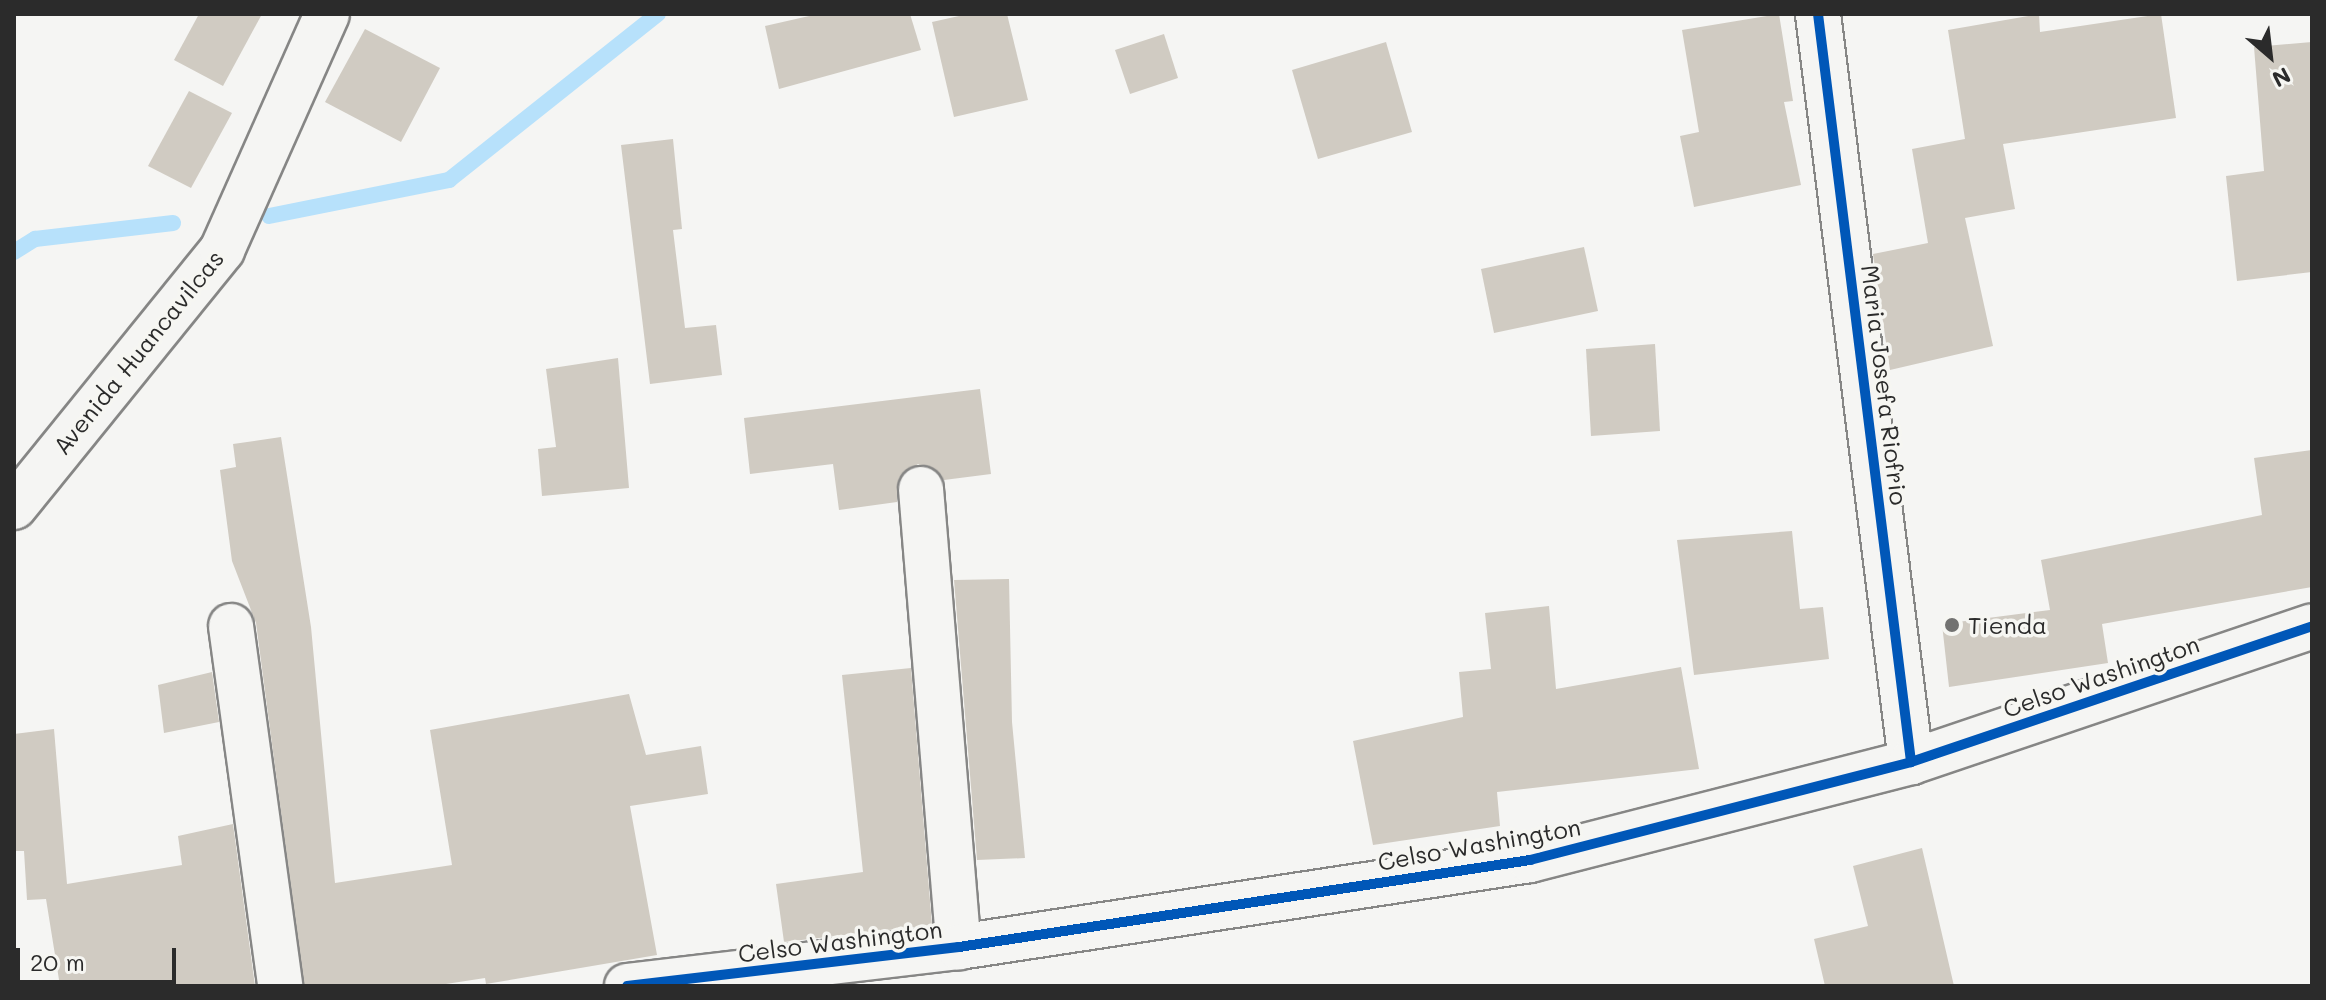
<!DOCTYPE html>
<html>
<head>
<meta charset="utf-8">
<style>
  body { margin:0 }
  #map { position:relative; width:2326px; height:1000px; overflow:hidden; background:#f5f5f3; font-family:Mali,sans-serif }
  div>[style] { position:absolute }
  .stream>* { height:16px; margin:-8px; padding:0 8px; transform-origin:8px; border-radius:8px; background:#b7e1fb }
  .building>* { inset:0; background:#d0cbc2 }
  .roads { filter:drop-shadow(2px 0 #868685) drop-shadow(-2px 0 #868685) drop-shadow(0 2px #868685) drop-shadow(0 -2px #868685) }
  .minor>* { height:44px; margin:-22px; padding:0 22px; transform-origin:22px; border-radius:22px; background:#f5f5f3 }
  .tertiary>* { height:44px; margin:-22px; padding:0 22px; transform-origin:22px; border-radius:22px; background:#f5f5f3 }
  .cycleway>* { height:10px; margin:-5px; padding:0 5px; transform-origin:5px; border-radius:5px; background:#0057b8 }
  .dots>* { width:22px; height:22px; translate:-50% -50%; box-sizing:border-box; border:4px solid #f6f6f2; border-radius:50% }
  span { translate:-50% -50%; white-space:nowrap; text-align:center; line-height:1.15; -webkit-text-stroke:7px #f6f6f2; paint-order:stroke }
  .street-label { font-size:24px; color:#2b2b2b }
  .poi-label { font-size:24px; color:#2b2b2b }
  .left { translate:0 -50%; text-align:left }
  .frame { position:absolute; inset:0; border:16px solid #2b2b2b; pointer-events:none }
  .north { position:absolute; left:2230px; top:16px; width:80px; height:80px; -webkit-text-stroke:6px #f6f6f2; paint-order:stroke; rotate:152deg; font-size:22px; font-weight:700; line-height:32px; text-align:center; color:#2b2b2b }
  .north::after { content:''; display:block; margin:auto; width:28px; height:36px; background:#2b2b2b; clip-path:polygon(50% 0,100% 100%,50% 72%,0 100%) }
  .scale { position:absolute; left:16px; top:948px; width:160px; height:36px; box-sizing:border-box; border:4px solid #2b2b2b; border-top:0; padding-left:10px; font-size:24px; line-height:28px; white-space:nowrap; color:#2b2b2b; -webkit-text-stroke:6px #f6f6f2; paint-order:stroke }
</style>
</head>
<body>
<div id="map">
  <div class="stream">
    <div style="left:269px;top:216px;width:184px;rotate:-11.3deg"></div>
    <div style="left:449px;top:180px;width:267px;rotate:-38.5deg"></div>
    <div style="left:14px;top:252px;width:25px;rotate:-32deg"></div>
    <div style="left:35px;top:239px;width:139px;rotate:-6.6deg"></div>
  </div>
  <div class="building">
    <div style="clip-path:polygon(199px 14px,262px 14px,223px 86px,174px 60px)"></div>
    <div style="clip-path:polygon(818px 14px,910px 14px,921px 50px,779px 89px,765px 26px)"></div>
    <div style="clip-path:polygon(968px 14px,1007px 14px,1028px 100px,954px 117px,932px 22px)"></div>
    <div style="clip-path:polygon(1779px 14px,1793px 101px,1784px 102px,1801px 185px,1694px 207px,1680px 136px,1699px 132px,1682px 30px)"></div>
    <div style="clip-path:polygon(2039px 14px,2040px 32px,2161px 14px,2176px 118px,2003px 144px,2015px 209px,1965px 218px,1993px 346px,1890px 370px,1873px 254px,1928px 243px,1912px 149px,1965px 139px,1948px 30px)"></div>
    <div style="clip-path:polygon(365px 29px,440px 68px,401px 142px,325px 102px)"></div>
    <div style="clip-path:polygon(1164px 34px,1178px 78px,1130px 94px,1115px 50px)"></div>
    <div style="clip-path:polygon(1386px 42px,1412px 132px,1318px 159px,1292px 70px)"></div>
    <div style="clip-path:polygon(2312px 42px,2312px 272px,2237px 281px,2226px 176px,2264px 171px,2254px 47px)"></div>
    <div style="clip-path:polygon(189px 91px,232px 113px,191px 188px,148px 166px)"></div>
    <div style="clip-path:polygon(673px 139px,682px 229px,673px 230px,685px 328px,716px 325px,722px 375px,650px 384px,621px 145px)"></div>
    <div style="clip-path:polygon(1584px 247px,1598px 311px,1494px 333px,1481px 269px)"></div>
    <div style="clip-path:polygon(1655px 344px,1660px 431px,1591px 436px,1586px 349px)"></div>
    <div style="clip-path:polygon(618px 358px,629px 488px,542px 496px,538px 449px,556px 447px,546px 369px)"></div>
    <div style="clip-path:polygon(980px 389px,991px 474px,944px 480px,918px 464px,899px 478px,897px 502px,839px 510px,833px 464px,750px 474px,744px 418px)"></div>
    <div style="clip-path:polygon(281px 437px,311px 627px,335px 883px,452px 865px,430px 730px,629px 694px,646px 755px,701px 746px,708px 794px,630px 806px,657px 955px,486px 984px,485px 978px,433px 986px,304px 986px,256px 623px,232px 561px,220px 470px,236px 467px,233px 444px)"></div>
    <div style="clip-path:polygon(2312px 450px,2312px 587px,2102px 624px,2108px 663px,1949px 687px,1942px 624px,2050px 610px,2041px 560px,2262px 515px,2254px 458px)"></div>
    <div style="clip-path:polygon(1792px 531px,1800px 609px,1823px 607px,1829px 659px,1694px 675px,1677px 540px)"></div>
    <div style="clip-path:polygon(1009px 579px,1012px 722px,1025px 858px,977px 860px,954px 580px)"></div>
    <div style="clip-path:polygon(1549px 606px,1556px 689px,1681px 667px,1699px 769px,1497px 792px,1500px 826px,1373px 845px,1353px 741px,1463px 717px,1459px 672px,1491px 669px,1485px 613px)"></div>
    <div style="clip-path:polygon(911px 668px,932px 925px,784px 942px,776px 884px,863px 872px,842px 675px)"></div>
    <div style="clip-path:polygon(212px 672px,219px 722px,164px 733px,158px 685px)"></div>
    <div style="clip-path:polygon(54px 729px,67px 884px,182px 865px,178px 836px,233px 824px,255px 986px,60px 986px,46px 899px,27px 900px,24px 851px,14px 851px,14px 734px)"></div>
    <div style="clip-path:polygon(1922px 848px,1954px 986px,1825px 986px,1814px 939px,1868px 926px,1853px 866px)"></div>
  </div>
  <div class="roads">
    <div class="minor">
      <div style="left:1818px;top:14px;width:754px;rotate:82.91deg"></div>
      <div style="left:921px;top:489px;width:460px;rotate:85.3deg"></div>
      <div style="left:231px;top:626px;width:363px;rotate:82.2deg"></div>
      <div style="left:627px;top:986px;width:334px;rotate:-6.7deg"></div>
      <div style="left:959px;top:947px;width:578px;rotate:-8.66deg"></div>
      <div style="left:1530px;top:860px;width:393px;rotate:-14.4deg"></div>
      <div style="left:1911px;top:762px;width:423px;rotate:-18.7deg"></div>
    </div>
    <div class="tertiary">
      <div style="left:14px;top:507px;width:331px;rotate:-51deg"></div>
      <div style="left:222px;top:250px;width:258px;rotate:-66deg"></div>
    </div>
  </div>
  <div class="cycleway">
    <div style="left:1818px;top:14px;width:754px;rotate:82.91deg"></div>
    <div style="left:627px;top:986px;width:334px;rotate:-6.7deg"></div>
    <div style="left:959px;top:947px;width:578px;rotate:-8.66deg"></div>
    <div style="left:1530px;top:860px;width:393px;rotate:-14.4deg"></div>
    <div style="left:1911px;top:762px;width:423px;rotate:-18.7deg"></div>
  </div>
  <div class="dots">
    <div style="left:1952px;top:625px;background:#727271"></div>
  </div>
  <div class="street-label">
    <span style="left:138px;top:352px;rotate:-51deg">Avenida Huancavilcas</span>
    <span style="left:1885px;top:385px;rotate:83deg">Maria Josefa Riofrio</span>
    <span style="left:2101px;top:676px;rotate:-19deg">Celso Washington</span>
    <span style="left:1479px;top:844px;rotate:-10deg">Celso Washington</span>
    <span style="left:840px;top:941px;rotate:-7deg">Celso Washington</span>
  </div>
  <div class="poi-label">
    <span class="left" style="left:1968px;top:625px">Tienda</span>
  </div>
  <div class="frame"></div>
  <div class="north">N</div>
  <div class="scale">20 m</div>
</div>
</body>
</html>
